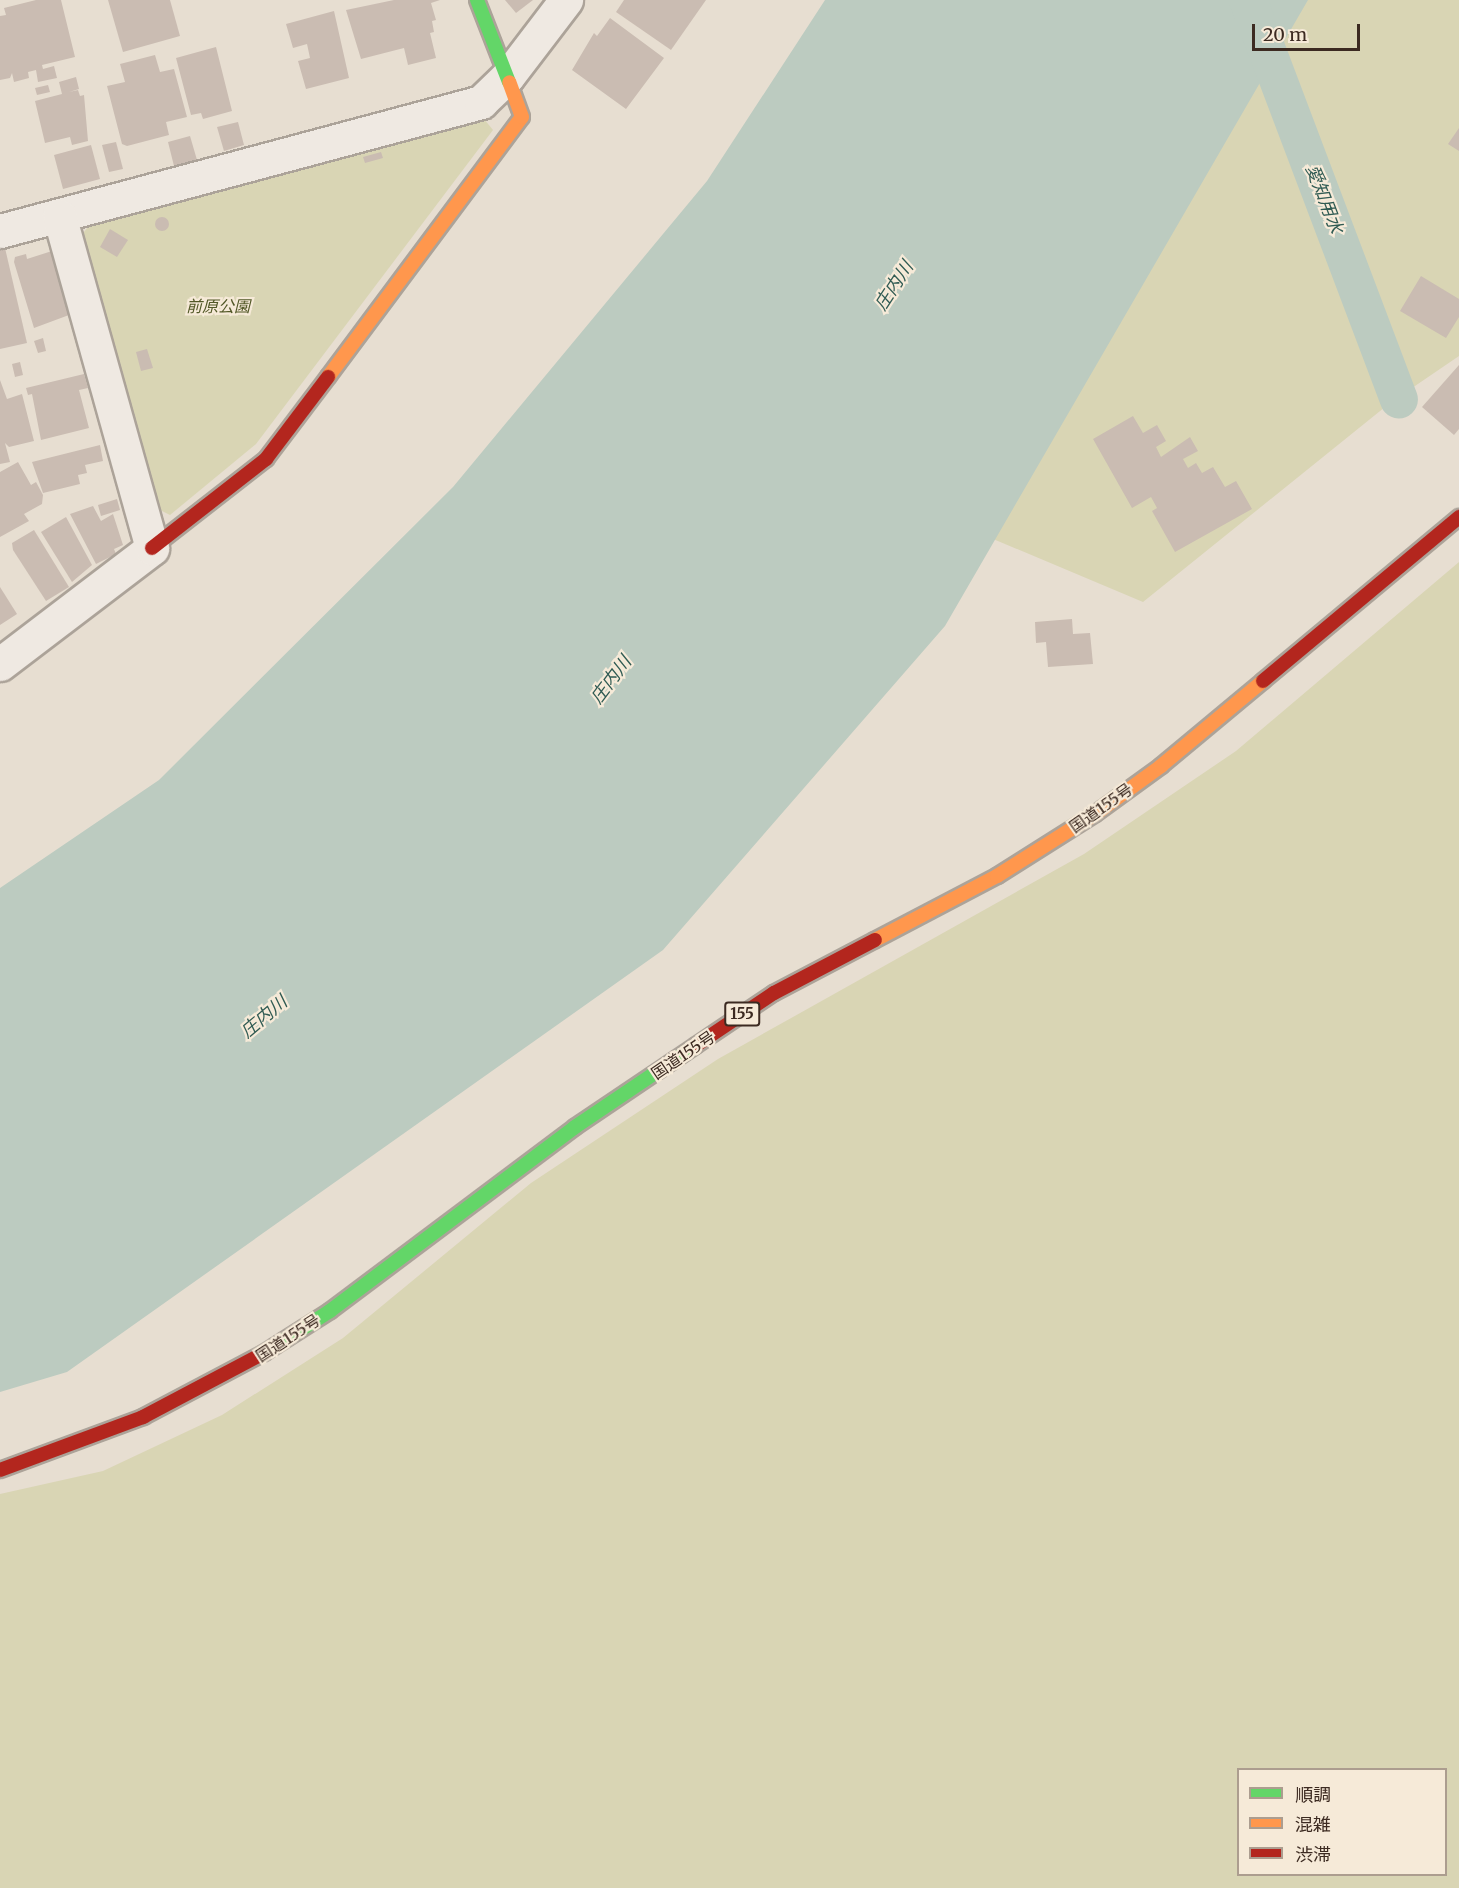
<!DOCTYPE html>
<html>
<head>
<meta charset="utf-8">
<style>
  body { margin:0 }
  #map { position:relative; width:1459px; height:1888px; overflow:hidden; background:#e7ded1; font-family:Merriweather,"Noto Sans JP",serif }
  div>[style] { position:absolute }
  .green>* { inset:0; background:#d9d5b4 }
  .water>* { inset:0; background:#bccbc0 }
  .canal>* { height:38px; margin:-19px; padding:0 19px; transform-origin:19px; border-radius:19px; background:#bccbc0 }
  .building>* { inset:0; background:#cabcb2 }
  .round { border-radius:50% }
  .roads { filter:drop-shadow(2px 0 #aca399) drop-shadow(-2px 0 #aca399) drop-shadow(0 2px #aca399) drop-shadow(0 -2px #aca399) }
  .street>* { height:33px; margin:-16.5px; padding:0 16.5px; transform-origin:16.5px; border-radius:16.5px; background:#efe9e2 }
  .fast>* { height:14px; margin:-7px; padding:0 7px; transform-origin:7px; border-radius:7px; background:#63d668 }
  .slow>* { height:14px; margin:-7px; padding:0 7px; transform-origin:7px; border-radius:7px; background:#ff974d }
  .jam>* { height:14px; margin:-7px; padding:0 7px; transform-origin:7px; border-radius:7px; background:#b3261e }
  span { translate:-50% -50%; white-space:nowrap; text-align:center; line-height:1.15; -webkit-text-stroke:4.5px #f6ead8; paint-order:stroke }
  .shield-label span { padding:2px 4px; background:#f6ead8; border:2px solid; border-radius:4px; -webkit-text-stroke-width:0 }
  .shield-label { font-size:15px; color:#3c2a21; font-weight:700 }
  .park-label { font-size:16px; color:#525827; font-style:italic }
  .street-label { font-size:16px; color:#3c2a21 }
  .water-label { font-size:18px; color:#305b53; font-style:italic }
  .legend { position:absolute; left:1237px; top:1768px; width:210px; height:108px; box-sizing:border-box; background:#f6ead8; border:2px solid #ac9d8f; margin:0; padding:8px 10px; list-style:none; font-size:18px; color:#3c2a21 }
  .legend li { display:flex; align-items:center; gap:12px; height:30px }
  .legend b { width:30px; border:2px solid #ac9d8f }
  .scale { position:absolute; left:1252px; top:24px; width:108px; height:27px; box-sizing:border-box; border:3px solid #3c2a21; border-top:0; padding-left:8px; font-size:18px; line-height:21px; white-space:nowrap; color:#3c2a21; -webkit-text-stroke:4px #f6ead8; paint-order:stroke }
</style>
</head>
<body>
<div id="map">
  <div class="green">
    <div style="clip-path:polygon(1040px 0,1459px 0,1459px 356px,1390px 403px,1143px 602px,948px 520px)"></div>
    <div style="clip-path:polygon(484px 119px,493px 130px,256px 444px,170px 515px,156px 508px,80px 237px,92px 222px)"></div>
    <div style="clip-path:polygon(evenodd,1459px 562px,1459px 1888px,0 1888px,0 1494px,103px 1471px,222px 1415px,343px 1338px,531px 1183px,718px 1059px,1084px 854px,1236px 751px,1459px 562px,1238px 1770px,1446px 1770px,1446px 1874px,1238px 1874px,1238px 1770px)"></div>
  </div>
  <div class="water">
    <div style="clip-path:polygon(825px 0,1308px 0,945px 626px,663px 950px,67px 1372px,0 1392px,0 888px,159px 780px,453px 487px,707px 181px)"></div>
  </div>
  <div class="canal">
    <div style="left:1248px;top:0;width:427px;rotate:69.3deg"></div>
  </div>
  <div class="building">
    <div style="clip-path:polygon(36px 0,61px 0,75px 57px,42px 65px,43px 69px,54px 66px,57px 78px,38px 82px,36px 70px,28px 72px,29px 78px,14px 82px,12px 73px,10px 78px,0 80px,0 16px,6px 15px,4px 8px)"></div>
    <div style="clip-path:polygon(108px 0,170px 0,180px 36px,123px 52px)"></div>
    <div style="clip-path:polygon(394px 0,440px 0,431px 3px,436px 20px,432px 21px,434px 32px,430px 33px,436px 58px,408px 65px,404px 48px,361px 59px,346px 10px)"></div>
    <div style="clip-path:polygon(505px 0,533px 0,516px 13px)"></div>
    <div style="clip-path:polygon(624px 0,706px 0,671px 50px,616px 12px)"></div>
    <div style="clip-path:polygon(334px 11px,349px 78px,306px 89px,298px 61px,310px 58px,307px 44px,293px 48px,286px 24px)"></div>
    <div style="clip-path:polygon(610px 18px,664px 58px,626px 109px,572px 70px,594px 33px,597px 36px)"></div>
    <div style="clip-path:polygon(216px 47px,232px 111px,203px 119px,201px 113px,191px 115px,176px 58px)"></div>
    <div style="clip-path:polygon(155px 55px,160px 72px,174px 69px,187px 117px,166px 122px,169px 135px,127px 146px,122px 144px,107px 86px,125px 82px,120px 64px)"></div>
    <div style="clip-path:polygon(76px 77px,79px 89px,69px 92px,78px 90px,80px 96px,84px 95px,88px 141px,72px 145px,70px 137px,45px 143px,35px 101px,62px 94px,59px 82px)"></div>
    <div style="clip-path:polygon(48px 85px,50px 92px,37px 95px,35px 88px)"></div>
    <div style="clip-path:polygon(238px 122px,244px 145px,224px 151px,217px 127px)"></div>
    <div style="clip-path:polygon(1459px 128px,1459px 151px,1448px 144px)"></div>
    <div style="clip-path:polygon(190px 136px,197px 160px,174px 166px,168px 142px)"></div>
    <div style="clip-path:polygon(116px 142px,123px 169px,109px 172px,102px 145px)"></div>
    <div style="clip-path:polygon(91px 145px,100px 179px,63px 189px,54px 155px)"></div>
    <div style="clip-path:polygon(381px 152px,383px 158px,365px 163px,363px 157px)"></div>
    <div class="round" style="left:155px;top:217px;width:14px;height:14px"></div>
    <div style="clip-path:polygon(110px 229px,128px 240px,117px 257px,100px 247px)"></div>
    <div style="clip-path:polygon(5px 248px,27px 343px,0 349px,0 250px)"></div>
    <div style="clip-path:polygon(52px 251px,69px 315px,34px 328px,14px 262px,15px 257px,26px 254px,27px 259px)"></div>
    <div style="clip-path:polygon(1421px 276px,1459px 299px,1459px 317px,1446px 338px,1400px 311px)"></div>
    <div style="clip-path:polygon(43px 338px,46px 351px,38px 353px,34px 341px)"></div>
    <div style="clip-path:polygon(147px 349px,153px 368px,141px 371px,136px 352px)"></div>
    <div style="clip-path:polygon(20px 362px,23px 375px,15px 377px,12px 364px)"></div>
    <div style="clip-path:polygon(1459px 365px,1459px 429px,1454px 435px,1422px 407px)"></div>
    <div style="clip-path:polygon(84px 374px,88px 388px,79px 390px,89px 428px,41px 440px,32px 394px,28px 395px,26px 388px)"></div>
    <div style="clip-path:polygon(0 380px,7px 399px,22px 394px,34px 441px,9px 447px,5px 443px,10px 462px,0 464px)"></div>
    <div style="clip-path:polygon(1133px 416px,1143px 433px,1157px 425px,1166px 441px,1156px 447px,1161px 457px,1190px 437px,1198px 451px,1183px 459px,1188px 468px,1196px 463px,1202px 473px,1213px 467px,1225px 487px,1236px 481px,1252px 509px,1175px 552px,1152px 511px,1157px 508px,1151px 497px,1132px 508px,1093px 439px)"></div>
    <div style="clip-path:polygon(100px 445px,103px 461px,85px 465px,87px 473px,78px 475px,80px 484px,43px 493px,32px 462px)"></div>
    <div style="clip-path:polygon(18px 462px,31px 485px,36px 482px,43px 495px,42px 504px,24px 514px,29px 521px,0 537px,0 472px)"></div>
    <div style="clip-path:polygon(117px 499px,120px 510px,101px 516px,98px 505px)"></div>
    <div style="clip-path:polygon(93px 506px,101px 521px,113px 514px,123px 545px,114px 549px,116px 554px,96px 564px,70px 514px)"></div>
    <div style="clip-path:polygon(66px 517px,92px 565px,72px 582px,41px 532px)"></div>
    <div style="clip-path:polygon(34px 530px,69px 587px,46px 601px,13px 550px,12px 543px)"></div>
    <div style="clip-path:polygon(0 587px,17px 614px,0 625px)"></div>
    <div style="clip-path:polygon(1072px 619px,1073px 634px,1090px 633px,1093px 664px,1048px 667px,1046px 642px,1036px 643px,1035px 622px)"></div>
  </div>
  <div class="roads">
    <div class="street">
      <div style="left:0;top:231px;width:498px;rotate:-15deg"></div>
      <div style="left:481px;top:102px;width:37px;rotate:-44deg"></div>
      <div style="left:508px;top:76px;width:96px;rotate:-52.7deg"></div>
      <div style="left:0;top:664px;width:191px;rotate:-37.3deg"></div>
      <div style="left:152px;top:548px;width:345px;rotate:-105.6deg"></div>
    </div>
    <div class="fast">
      <div style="left:477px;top:0;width:88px;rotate:68.7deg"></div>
      <div style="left:264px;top:1353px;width:78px;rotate:-32.5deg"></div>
      <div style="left:330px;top:1311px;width:306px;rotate:-36.9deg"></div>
      <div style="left:575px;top:1127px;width:145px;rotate:-34deg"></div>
    </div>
    <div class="slow">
      <div style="left:328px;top:377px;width:324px;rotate:-53.3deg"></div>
      <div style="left:522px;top:117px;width:37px;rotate:-110deg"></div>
      <div style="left:875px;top:940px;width:138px;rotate:-27.7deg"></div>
      <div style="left:997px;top:876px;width:116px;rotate:-32.3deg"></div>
      <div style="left:1095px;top:814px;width:82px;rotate:-36deg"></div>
      <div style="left:1161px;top:766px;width:133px;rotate:-39.8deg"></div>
    </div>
    <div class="jam">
      <div style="left:152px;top:548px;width:145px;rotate:-38deg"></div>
      <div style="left:266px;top:459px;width:103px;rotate:-52.9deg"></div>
      <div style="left:1263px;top:681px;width:256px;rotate:-39.9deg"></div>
      <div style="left:695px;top:1046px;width:95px;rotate:-33.9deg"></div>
      <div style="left:774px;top:993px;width:114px;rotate:-27.7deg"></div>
      <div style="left:0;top:1470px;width:153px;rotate:-20.3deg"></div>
      <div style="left:143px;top:1417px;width:137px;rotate:-27.9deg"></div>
    </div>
  </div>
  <div class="shield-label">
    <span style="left:742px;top:1014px">155</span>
  </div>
  <div class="park-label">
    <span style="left:218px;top:306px">前原公園</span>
  </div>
  <div class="street-label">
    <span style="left:1101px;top:808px;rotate:-35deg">国道155号</span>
    <span style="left:683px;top:1055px;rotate:-34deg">国道155号</span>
    <span style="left:288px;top:1338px;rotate:-33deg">国道155号</span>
  </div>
  <div class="water-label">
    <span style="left:1324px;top:199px;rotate:69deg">愛知用水</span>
    <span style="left:894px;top:286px;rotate:-57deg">庄内川</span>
    <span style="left:611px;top:680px;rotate:-53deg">庄内川</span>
    <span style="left:264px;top:1017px;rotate:-40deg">庄内川</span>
  </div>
  <ul class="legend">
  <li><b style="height:8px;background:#63d668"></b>順調</li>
  <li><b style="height:8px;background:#ff974d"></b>混雑</li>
  <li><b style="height:8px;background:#b3261e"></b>渋滞</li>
  </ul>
  <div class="scale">20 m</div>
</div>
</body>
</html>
